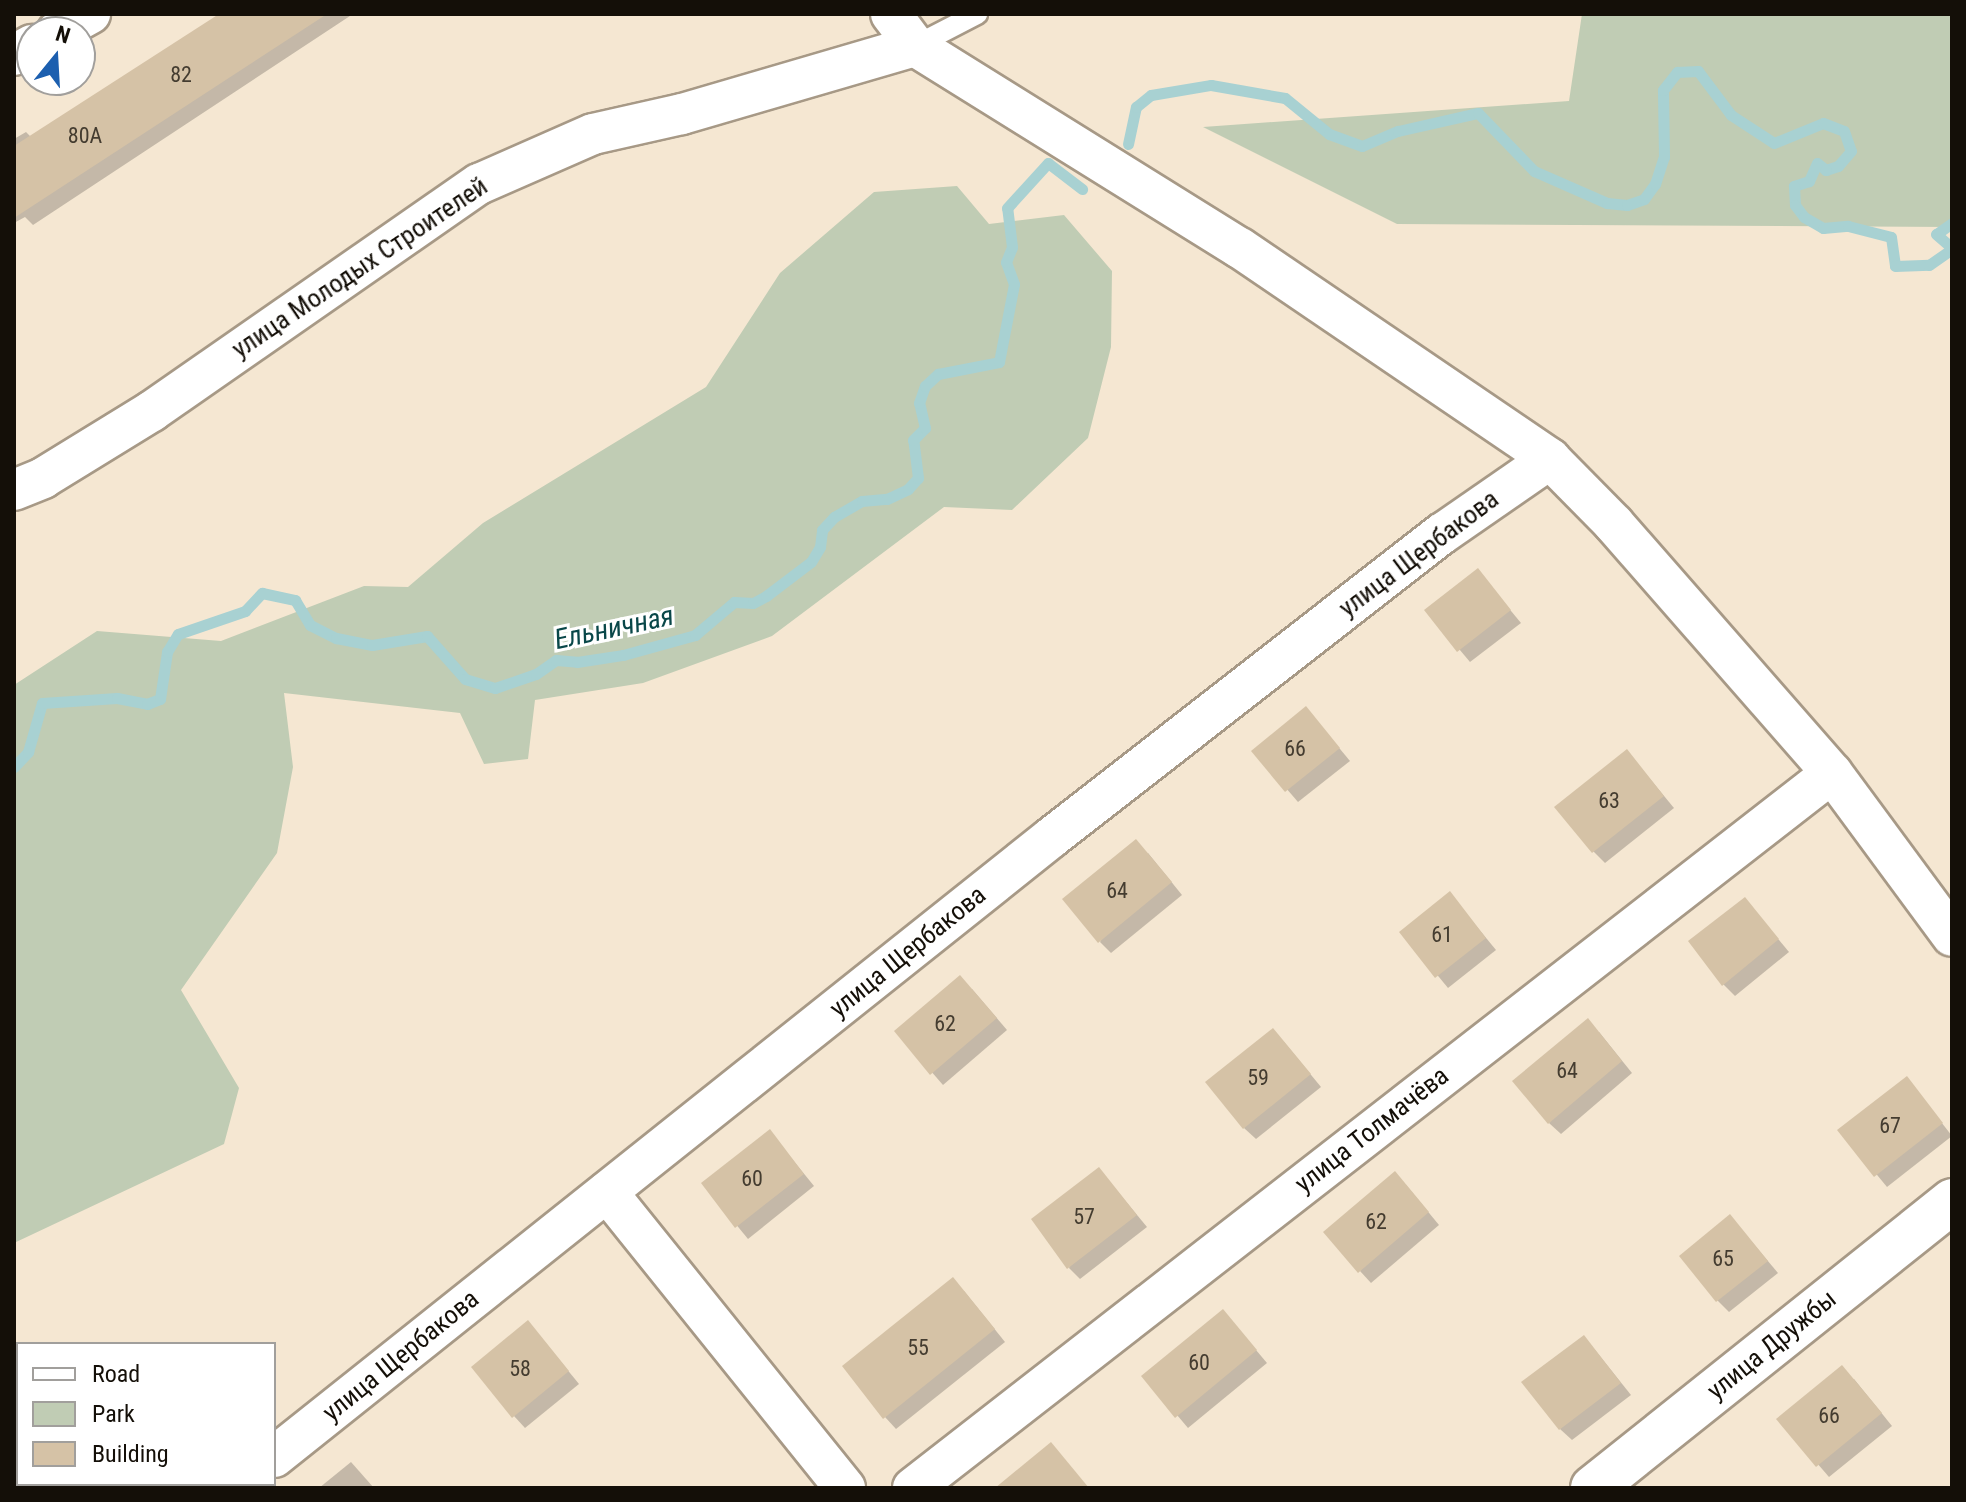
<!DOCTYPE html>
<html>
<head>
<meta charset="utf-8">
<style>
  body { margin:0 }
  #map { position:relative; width:1966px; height:1502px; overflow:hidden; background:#f5e7d2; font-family:"Roboto Condensed",sans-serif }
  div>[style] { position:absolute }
  .green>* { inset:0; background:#c0ccb4 }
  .shadow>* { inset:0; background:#0003 }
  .stream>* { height:11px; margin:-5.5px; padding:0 5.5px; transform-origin:5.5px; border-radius:5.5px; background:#a8d1d2 }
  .building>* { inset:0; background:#d5c2a6 }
  .roads { filter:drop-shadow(2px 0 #a79986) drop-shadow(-2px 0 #a79986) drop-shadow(0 2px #a79986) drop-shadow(0 -2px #a79986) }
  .service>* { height:20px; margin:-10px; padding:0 10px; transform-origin:10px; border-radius:10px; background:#fff }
  .minor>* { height:40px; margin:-20px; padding:0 20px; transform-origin:20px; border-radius:20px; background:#fff }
  .tertiary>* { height:44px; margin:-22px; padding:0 22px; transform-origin:22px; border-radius:22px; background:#fff }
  span { translate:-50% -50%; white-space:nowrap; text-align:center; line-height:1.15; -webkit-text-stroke:6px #fff; paint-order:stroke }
  .number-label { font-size:22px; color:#443c30 }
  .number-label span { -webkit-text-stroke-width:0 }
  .street-label { font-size:26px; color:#140f08 }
  .water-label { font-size:28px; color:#094749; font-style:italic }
  .frame { position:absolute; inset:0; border:16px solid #140f08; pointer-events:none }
  .legend { position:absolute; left:16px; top:1342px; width:260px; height:144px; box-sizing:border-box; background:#fff; border:2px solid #a19f9c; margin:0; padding:10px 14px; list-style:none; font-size:24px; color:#140f08 }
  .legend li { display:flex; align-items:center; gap:16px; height:40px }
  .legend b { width:40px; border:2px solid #a19f9c }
  .north { position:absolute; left:16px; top:16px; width:80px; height:80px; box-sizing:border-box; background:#fff; border:2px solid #a19f9c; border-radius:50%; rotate:18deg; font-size:22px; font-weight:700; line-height:32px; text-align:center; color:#140f08 }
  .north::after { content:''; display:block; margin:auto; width:28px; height:36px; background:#1c5faf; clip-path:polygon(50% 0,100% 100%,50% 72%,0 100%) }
</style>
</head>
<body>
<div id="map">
  <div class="green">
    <div style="clip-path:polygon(1582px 14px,1952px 14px,1952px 227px,1397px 224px,1203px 127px,1569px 101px)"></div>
    <div style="clip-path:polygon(957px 186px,989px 224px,1064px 215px,1112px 271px,1111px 347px,1088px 438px,1012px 510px,944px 507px,772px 636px,643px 683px,535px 700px,528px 759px,484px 764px,460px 713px,284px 693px,293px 767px,277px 853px,181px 990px,239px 1088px,224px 1144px,14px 1243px,14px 685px,97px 631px,221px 641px,364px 586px,408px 587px,483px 523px,706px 387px,780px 273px,874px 192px)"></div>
  </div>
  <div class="shadow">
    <div style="clip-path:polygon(232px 14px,353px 14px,33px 225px,25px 217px,14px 223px,14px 139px,26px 132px,31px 137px)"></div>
    <div style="clip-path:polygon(1478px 571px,1521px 623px,1470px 662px,1427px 611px)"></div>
    <div style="clip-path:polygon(1306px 708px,1350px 761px,1298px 802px,1254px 751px)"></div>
    <div style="clip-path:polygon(1627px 751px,1674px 808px,1605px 863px,1593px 851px)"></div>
    <div style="clip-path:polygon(1148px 853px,1182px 895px,1111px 953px,1100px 942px)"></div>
    <div style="clip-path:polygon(1450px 894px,1496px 950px,1448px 988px,1402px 932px)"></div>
    <div style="clip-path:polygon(1745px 899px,1789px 952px,1735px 996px,1723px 984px)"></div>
    <div style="clip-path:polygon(972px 989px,1007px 1030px,943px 1085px,896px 1031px)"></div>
    <div style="clip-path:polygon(1599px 1032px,1632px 1073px,1561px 1134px,1549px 1123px)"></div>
    <div style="clip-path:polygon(1284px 1042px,1321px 1087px,1256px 1139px,1244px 1128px)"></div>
    <div style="clip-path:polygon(1907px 1078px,1952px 1136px,1887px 1187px,1840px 1130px)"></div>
    <div style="clip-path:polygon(770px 1132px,814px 1186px,748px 1239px,703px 1184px)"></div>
    <div style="clip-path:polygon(1099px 1169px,1147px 1227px,1080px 1279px,1069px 1268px)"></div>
    <div style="clip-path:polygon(1406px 1185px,1439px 1225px,1371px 1283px,1360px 1271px)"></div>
    <div style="clip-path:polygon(1741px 1229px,1778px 1273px,1729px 1312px,1717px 1300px)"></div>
    <div style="clip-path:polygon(964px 1291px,1005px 1342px,896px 1429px,885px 1417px)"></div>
    <div style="clip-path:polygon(1234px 1324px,1267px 1363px,1188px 1428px,1144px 1376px)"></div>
    <div style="clip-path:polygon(539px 1335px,579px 1384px,525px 1428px,514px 1416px)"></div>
    <div style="clip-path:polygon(1595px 1350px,1631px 1395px,1572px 1440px,1560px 1429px)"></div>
    <div style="clip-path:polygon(1854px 1379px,1892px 1426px,1829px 1477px,1779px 1419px)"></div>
    <div style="clip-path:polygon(351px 1462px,374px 1488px,319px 1488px)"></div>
  </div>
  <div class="stream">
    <div style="left:1128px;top:144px;width:38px;rotate:-78deg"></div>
    <div style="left:1136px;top:107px;width:19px;rotate:-39deg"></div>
    <div style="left:1151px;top:95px;width:61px;rotate:-9.5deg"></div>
    <div style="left:1211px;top:85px;width:75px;rotate:10deg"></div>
    <div style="left:1285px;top:98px;width:57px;rotate:39.3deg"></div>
    <div style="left:1329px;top:134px;width:35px;rotate:20deg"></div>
    <div style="left:1362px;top:146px;width:39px;rotate:-23deg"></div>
    <div style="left:1398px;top:131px;width:82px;rotate:-12.7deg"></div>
    <div style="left:1478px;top:113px;width:81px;rotate:46deg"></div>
    <div style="left:1534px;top:171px;width:80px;rotate:23.7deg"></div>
    <div style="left:1607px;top:203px;width:20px;rotate:6deg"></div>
    <div style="left:1627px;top:205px;width:18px;rotate:-19deg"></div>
    <div style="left:1644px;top:199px;width:19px;rotate:-54deg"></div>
    <div style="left:1655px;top:184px;width:28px;rotate:-72deg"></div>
    <div style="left:1664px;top:157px;width:67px;rotate:-90.9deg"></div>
    <div style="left:1663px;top:90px;width:23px;rotate:-52deg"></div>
    <div style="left:1677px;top:72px;width:21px;rotate:-3deg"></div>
    <div style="left:1698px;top:71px;width:55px;rotate:53.1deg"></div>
    <div style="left:1731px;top:115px;width:51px;rotate:33.1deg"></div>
    <div style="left:1774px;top:143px;width:53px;rotate:-22.2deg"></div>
    <div style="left:1823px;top:123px;width:22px;rotate:21deg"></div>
    <div style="left:1844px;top:131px;width:21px;rotate:71deg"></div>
    <div style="left:1851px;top:151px;width:20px;rotate:131deg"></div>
    <div style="left:1838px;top:166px;width:13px;rotate:162deg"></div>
    <div style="left:1826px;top:170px;width:11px;rotate:-142deg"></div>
    <div style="left:1817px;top:163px;width:20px;rotate:114deg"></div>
    <div style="left:1809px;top:181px;width:16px;rotate:162deg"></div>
    <div style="left:1794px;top:186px;width:19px;rotate:87deg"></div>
    <div style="left:1795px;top:205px;width:15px;rotate:53deg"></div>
    <div style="left:1804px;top:217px;width:22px;rotate:30deg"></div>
    <div style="left:1823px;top:228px;width:25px;rotate:-5deg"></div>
    <div style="left:1848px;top:226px;width:44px;rotate:14.3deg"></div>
    <div style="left:1891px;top:237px;width:29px;rotate:82deg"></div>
    <div style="left:1895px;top:266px;width:34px;rotate:-2deg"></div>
    <div style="left:1929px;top:265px;width:28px;rotate:-35deg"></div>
    <div style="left:1952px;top:223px;width:19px;rotate:145deg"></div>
    <div style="left:1936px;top:234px;width:21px;rotate:41deg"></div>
    <div style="left:14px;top:767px;width:21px;rotate:-47deg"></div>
    <div style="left:28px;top:752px;width:51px;rotate:-74.1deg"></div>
    <div style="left:42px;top:703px;width:75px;rotate:-3.8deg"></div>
    <div style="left:117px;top:698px;width:31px;rotate:11deg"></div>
    <div style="left:147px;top:704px;width:14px;rotate:-21deg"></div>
    <div style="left:160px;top:699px;width:48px;rotate:-81.5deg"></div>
    <div style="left:167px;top:652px;width:21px;rotate:-59deg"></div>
    <div style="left:178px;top:634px;width:71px;rotate:-18.9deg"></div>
    <div style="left:245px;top:611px;width:25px;rotate:-47deg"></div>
    <div style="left:262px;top:593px;width:34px;rotate:12deg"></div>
    <div style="left:295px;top:600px;width:29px;rotate:59deg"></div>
    <div style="left:310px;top:625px;width:29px;rotate:27deg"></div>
    <div style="left:336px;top:638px;width:37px;rotate:11deg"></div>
    <div style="left:372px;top:645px;width:56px;rotate:-9.3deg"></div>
    <div style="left:427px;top:636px;width:57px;rotate:48.5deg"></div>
    <div style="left:465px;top:679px;width:31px;rotate:17deg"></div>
    <div style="left:495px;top:688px;width:43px;rotate:-18.9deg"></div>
    <div style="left:536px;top:674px;width:24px;rotate:-35deg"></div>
    <div style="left:556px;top:660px;width:21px;rotate:5deg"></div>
    <div style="left:577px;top:662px;width:47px;rotate:-8.7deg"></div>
    <div style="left:623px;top:655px;width:75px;rotate:-15.5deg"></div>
    <div style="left:695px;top:635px;width:51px;rotate:-40.2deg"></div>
    <div style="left:734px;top:602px;width:19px;rotate:3deg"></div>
    <div style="left:753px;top:603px;width:15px;rotate:-28deg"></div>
    <div style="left:766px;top:596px;width:56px;rotate:-37.1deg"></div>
    <div style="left:811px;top:562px;width:17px;rotate:-59deg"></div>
    <div style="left:820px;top:547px;width:17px;rotate:-83deg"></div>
    <div style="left:822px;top:530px;width:18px;rotate:-47deg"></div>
    <div style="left:834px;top:517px;width:32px;rotate:-30deg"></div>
    <div style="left:862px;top:501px;width:25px;rotate:-5deg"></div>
    <div style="left:887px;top:499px;width:23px;rotate:-25deg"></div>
    <div style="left:908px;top:489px;width:15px;rotate:-48deg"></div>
    <div style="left:918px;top:478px;width:38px;rotate:-97deg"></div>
    <div style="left:913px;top:440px;width:17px;rotate:-45deg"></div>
    <div style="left:925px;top:428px;width:26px;rotate:-103deg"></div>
    <div style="left:919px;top:403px;width:18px;rotate:-71deg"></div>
    <div style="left:925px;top:386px;width:18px;rotate:-43deg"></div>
    <div style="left:938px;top:374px;width:62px;rotate:-11.1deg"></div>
    <div style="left:999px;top:362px;width:79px;rotate:-79.1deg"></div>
    <div style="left:1014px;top:284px;width:23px;rotate:-110deg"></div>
    <div style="left:1006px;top:262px;width:16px;rotate:-68deg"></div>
    <div style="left:1012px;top:247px;width:39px;rotate:-97deg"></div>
    <div style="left:1007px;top:208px;width:61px;rotate:-47.7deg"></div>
    <div style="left:1048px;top:163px;width:43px;rotate:37.4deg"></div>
  </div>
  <div class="building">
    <div style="clip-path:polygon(219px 14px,327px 14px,14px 218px,14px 146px)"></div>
    <div style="clip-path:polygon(1478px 568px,1511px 610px,1457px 652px,1424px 610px)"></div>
    <div style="clip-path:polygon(1306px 706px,1340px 748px,1285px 792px,1251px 751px)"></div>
    <div style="clip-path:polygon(1627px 749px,1664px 796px,1592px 853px,1554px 807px)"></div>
    <div style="clip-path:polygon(1136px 839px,1172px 882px,1098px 943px,1062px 899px)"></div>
    <div style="clip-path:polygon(1450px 891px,1486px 938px,1435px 978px,1399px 932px)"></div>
    <div style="clip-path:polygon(1745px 897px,1779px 939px,1722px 986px,1688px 941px)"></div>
    <div style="clip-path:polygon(960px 975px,997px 1018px,930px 1075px,894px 1031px)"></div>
    <div style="clip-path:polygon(1588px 1018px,1622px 1061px,1548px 1124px,1512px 1081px)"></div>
    <div style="clip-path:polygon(1273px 1028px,1311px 1074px,1243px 1129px,1205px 1082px)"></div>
    <div style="clip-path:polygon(1907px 1076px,1943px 1123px,1874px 1177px,1837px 1130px)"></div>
    <div style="clip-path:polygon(770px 1129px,804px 1174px,735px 1228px,701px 1183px)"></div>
    <div style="clip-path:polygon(1099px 1167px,1137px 1215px,1067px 1269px,1031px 1219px)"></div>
    <div style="clip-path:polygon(1395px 1171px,1429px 1212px,1358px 1273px,1323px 1232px)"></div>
    <div style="clip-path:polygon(1730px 1214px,1768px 1261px,1716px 1302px,1679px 1256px)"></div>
    <div style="clip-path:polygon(953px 1277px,995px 1329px,883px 1419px,842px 1366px)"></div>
    <div style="clip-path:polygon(1223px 1309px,1257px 1350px,1175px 1418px,1141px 1376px)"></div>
    <div style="clip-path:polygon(528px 1320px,569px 1371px,512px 1418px,471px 1367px)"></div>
    <div style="clip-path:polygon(1584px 1335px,1621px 1383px,1559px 1430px,1521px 1382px)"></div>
    <div style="clip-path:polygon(1842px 1365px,1882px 1413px,1816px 1467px,1776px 1419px)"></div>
    <div style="clip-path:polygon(1051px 1442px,1089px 1488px,995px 1488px)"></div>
  </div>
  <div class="roads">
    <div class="service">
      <div style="left:915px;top:46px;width:70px;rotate:-27.3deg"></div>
    </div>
    <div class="minor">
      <div style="left:891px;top:14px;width:40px;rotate:53deg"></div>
      <div style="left:915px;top:46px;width:383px;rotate:31.9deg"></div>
      <div style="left:1240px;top:248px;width:375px;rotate:34.2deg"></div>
      <div style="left:1550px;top:459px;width:91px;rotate:45.4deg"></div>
      <div style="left:1614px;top:524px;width:331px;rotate:48.8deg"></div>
      <div style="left:1832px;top:773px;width:202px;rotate:53.6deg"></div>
      <div style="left:57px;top:32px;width:38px;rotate:-29deg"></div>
      <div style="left:14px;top:55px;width:21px;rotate:-29deg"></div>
      <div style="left:14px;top:490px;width:31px;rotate:-22deg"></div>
      <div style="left:43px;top:478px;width:128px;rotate:-31.6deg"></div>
      <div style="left:152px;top:411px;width:398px;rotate:-34.8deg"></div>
      <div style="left:479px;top:184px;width:124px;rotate:-23.7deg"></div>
      <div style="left:593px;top:134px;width:91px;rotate:-12.7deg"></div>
      <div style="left:682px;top:114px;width:243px;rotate:-16.3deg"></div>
      <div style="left:607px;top:1192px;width:380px;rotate:51.2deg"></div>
      <div style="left:274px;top:1457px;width:995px;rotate:-38.55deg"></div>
      <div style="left:1052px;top:837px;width:495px;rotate:-37.9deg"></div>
      <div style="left:1443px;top:533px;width:130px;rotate:-34.7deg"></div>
      <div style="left:235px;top:1488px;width:6px;rotate:-39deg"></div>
      <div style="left:913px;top:1488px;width:1164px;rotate:-37.88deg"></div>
    </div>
    <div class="tertiary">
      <div style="left:1593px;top:1488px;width:460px;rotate:-38.6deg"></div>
    </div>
  </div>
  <div class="number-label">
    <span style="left:181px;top:75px">82</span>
    <span style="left:85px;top:136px">80А</span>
    <span style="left:1295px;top:749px">66</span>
    <span style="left:1609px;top:801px">63</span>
    <span style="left:1117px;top:891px">64</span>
    <span style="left:1442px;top:935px">61</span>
    <span style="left:945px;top:1024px">62</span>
    <span style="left:1567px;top:1071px">64</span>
    <span style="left:1258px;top:1078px">59</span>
    <span style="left:1890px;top:1126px">67</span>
    <span style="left:752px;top:1179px">60</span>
    <span style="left:1084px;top:1217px">57</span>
    <span style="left:1376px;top:1222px">62</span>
    <span style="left:1723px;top:1259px">65</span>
    <span style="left:918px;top:1348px">55</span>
    <span style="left:1199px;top:1363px">60</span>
    <span style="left:520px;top:1369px">58</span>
    <span style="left:1829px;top:1416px">66</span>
  </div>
  <div class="street-label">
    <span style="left:360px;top:268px;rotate:-34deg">улица Молодых Строителей</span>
    <span style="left:1419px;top:554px;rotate:-37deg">улица Щербакова</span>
    <span style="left:908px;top:952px;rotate:-39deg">улица Щербакова</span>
    <span style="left:1372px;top:1130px;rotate:-38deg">улица Толмачёва</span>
    <span style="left:1772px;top:1345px;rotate:-39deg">улица Дружбы</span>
    <span style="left:401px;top:1356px;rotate:-39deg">улица Щербакова</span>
  </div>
  <div class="water-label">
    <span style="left:614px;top:628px;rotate:-12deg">Ельничная</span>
  </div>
  <div class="frame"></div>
  <ul class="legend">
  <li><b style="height:10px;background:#fff"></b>Road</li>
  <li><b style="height:22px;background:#c0ccb4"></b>Park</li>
  <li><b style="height:22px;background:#d5c2a6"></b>Building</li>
  </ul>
  <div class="north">N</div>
</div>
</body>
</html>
